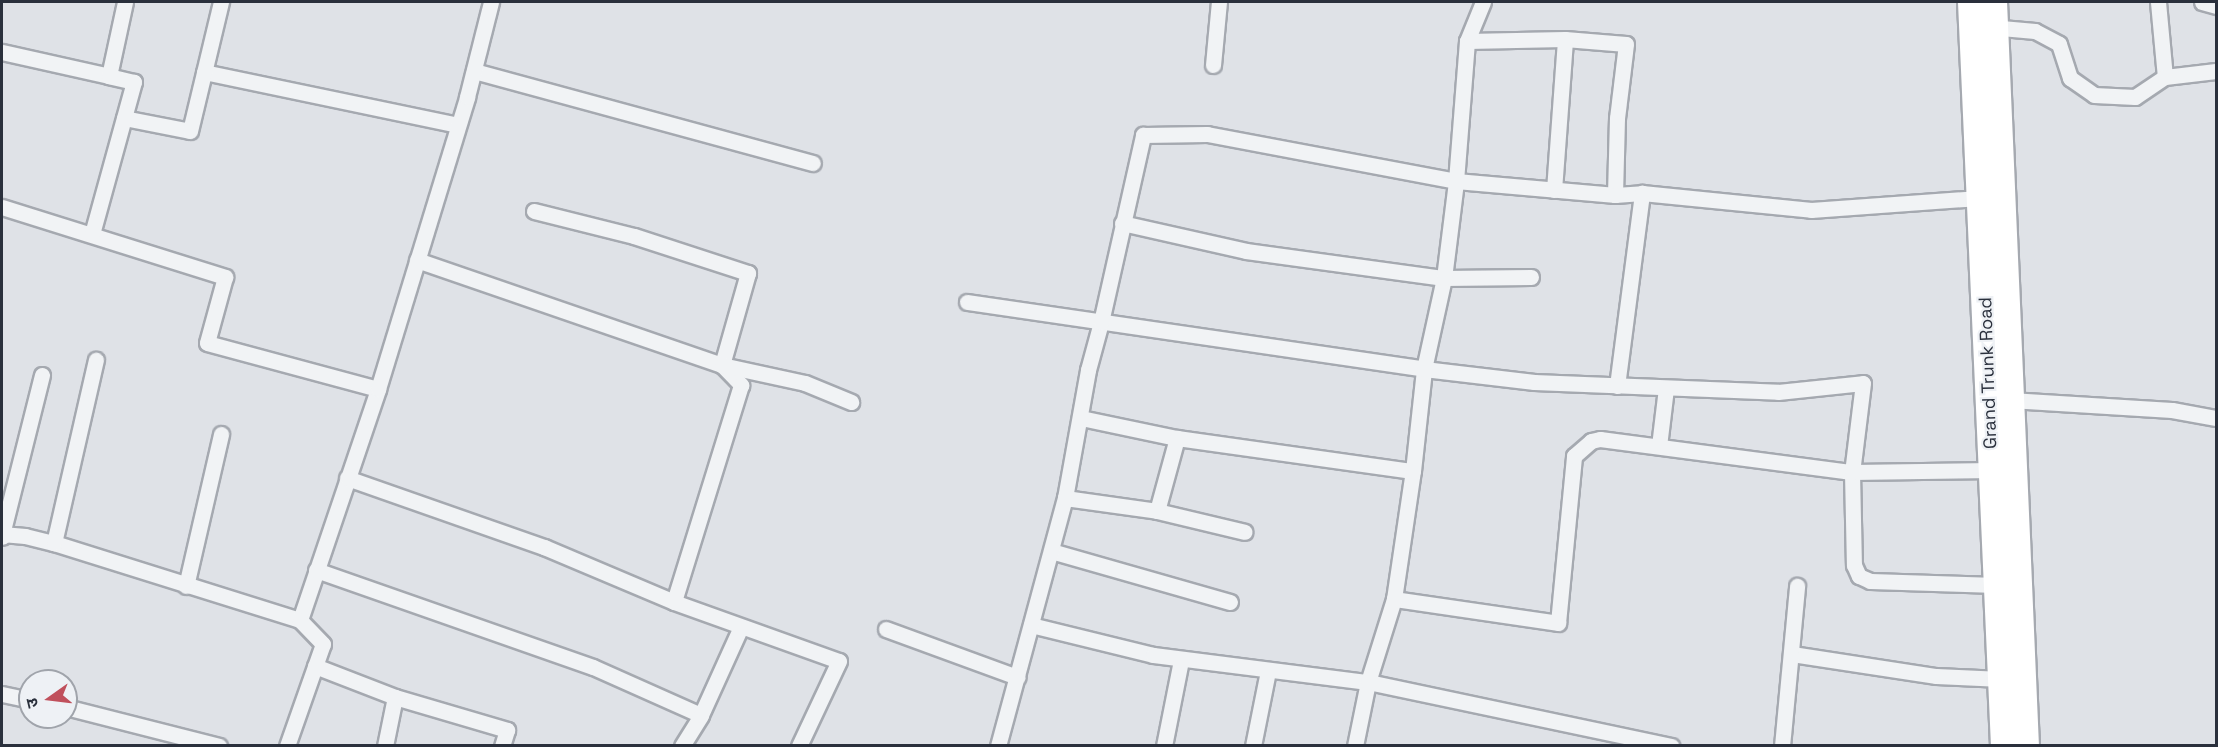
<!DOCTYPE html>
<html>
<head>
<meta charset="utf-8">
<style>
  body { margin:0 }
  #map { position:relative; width:2218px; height:747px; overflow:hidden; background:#dfe2e7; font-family:"Space Grotesk","Noto Sans Devanagari",sans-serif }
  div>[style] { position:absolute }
  .roads { filter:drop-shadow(2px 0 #a5a9b0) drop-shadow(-2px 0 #a5a9b0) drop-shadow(0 2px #a5a9b0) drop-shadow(0 -2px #a5a9b0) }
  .minor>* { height:15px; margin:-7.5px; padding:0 7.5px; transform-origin:7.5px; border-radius:7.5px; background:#f1f3f5 }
  .tertiary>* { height:20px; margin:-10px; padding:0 10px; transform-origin:10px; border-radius:10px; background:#f1f3f5 }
  .trunk>* { height:26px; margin:-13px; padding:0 13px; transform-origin:13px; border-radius:13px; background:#fff }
  span { translate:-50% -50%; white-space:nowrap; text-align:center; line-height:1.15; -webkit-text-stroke:4.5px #eef1f5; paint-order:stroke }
  .street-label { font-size:18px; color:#2a303c }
  .frame { position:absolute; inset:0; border:3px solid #2a303c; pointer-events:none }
  .north { position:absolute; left:18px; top:669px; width:60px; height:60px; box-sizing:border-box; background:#eef1f5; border:2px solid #a0a4ab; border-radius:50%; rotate:256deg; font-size:16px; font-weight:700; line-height:24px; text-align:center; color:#2a303c }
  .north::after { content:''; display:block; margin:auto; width:21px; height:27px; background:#c0505c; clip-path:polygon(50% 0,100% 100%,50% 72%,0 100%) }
</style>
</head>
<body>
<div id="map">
  <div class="roads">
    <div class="minor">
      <div style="left:2158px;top:2px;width:75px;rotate:84.7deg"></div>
      <div style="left:2202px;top:2px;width:15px;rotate:16deg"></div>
      <div style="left:1990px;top:27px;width:45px;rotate:5.1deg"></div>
      <div style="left:2035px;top:31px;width:27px;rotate:28deg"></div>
      <div style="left:2059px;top:44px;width:36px;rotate:72deg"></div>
      <div style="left:2070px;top:78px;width:29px;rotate:35deg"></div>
      <div style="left:2094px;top:95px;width:41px;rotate:2.8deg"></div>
      <div style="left:2135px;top:97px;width:36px;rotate:-34deg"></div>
      <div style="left:2165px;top:77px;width:51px;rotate:-6.7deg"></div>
      <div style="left:1467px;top:41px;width:98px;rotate:-1.2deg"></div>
      <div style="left:1565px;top:39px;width:61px;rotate:4.7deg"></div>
      <div style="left:1626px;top:44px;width:75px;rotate:96.9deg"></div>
      <div style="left:1617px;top:118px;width:77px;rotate:91.5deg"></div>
      <div style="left:2px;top:52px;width:110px;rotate:12.6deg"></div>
      <div style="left:1213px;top:65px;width:63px;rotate:-84.6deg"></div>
      <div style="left:474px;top:71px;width:351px;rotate:15.2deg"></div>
      <div style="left:204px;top:72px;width:259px;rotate:11.8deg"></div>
      <div style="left:124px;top:118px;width:67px;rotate:11.1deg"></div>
      <div style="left:190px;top:131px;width:133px;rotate:-76.5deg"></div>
      <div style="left:1554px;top:190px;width:151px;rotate:-85.8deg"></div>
      <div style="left:2px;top:207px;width:234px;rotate:17.4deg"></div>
      <div style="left:225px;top:277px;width:68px;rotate:105.3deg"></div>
      <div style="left:207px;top:343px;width:177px;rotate:15.1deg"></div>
      <div style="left:534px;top:211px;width:103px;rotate:14deg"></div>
      <div style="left:634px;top:236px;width:120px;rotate:18deg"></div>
      <div style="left:748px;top:273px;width:96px;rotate:105.8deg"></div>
      <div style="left:722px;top:365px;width:28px;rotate:46deg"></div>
      <div style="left:741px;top:385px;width:227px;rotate:107.2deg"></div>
      <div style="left:1122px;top:223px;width:127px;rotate:12.7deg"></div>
      <div style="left:1246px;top:251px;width:200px;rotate:7.8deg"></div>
      <div style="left:1444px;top:278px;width:87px;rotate:-0.7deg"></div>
      <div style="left:92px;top:234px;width:158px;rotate:-74.6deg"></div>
      <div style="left:134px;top:82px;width:26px;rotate:-167deg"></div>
      <div style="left:109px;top:76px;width:76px;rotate:-77.8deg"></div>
      <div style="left:417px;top:260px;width:323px;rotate:19deg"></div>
      <div style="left:722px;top:365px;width:85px;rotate:12.2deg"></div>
      <div style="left:805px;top:383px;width:50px;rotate:22.4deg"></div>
      <div style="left:967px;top:302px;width:462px;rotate:8.3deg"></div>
      <div style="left:1424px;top:369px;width:111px;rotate:6.7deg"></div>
      <div style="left:1534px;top:382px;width:244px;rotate:2.3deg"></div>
      <div style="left:1778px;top:392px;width:85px;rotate:-6deg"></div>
      <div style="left:1863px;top:383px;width:90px;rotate:97deg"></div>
      <div style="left:1852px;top:472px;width:93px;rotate:88.8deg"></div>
      <div style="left:1854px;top:565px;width:12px;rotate:66deg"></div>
      <div style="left:1859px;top:576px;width:12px;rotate:24deg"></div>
      <div style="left:1870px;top:581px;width:127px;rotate:1.8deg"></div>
      <div style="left:42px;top:375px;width:164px;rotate:104.1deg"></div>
      <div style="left:2px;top:534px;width:23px;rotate:5deg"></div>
      <div style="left:25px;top:536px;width:30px;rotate:14deg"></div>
      <div style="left:54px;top:543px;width:258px;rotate:17.4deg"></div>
      <div style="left:300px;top:620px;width:244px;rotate:-71.3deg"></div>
      <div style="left:378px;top:389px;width:305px;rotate:-73deg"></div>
      <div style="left:467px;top:97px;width:98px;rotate:-75.8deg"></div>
      <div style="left:1617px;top:386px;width:195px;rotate:-82.6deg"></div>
      <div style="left:2010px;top:400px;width:162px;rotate:3.5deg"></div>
      <div style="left:2172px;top:410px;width:45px;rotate:10.3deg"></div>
      <div style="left:1081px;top:418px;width:98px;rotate:11.8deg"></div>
      <div style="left:1177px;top:438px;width:238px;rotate:8deg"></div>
      <div style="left:1659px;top:446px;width:58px;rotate:-83.1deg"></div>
      <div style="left:347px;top:478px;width:209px;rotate:19.3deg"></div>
      <div style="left:544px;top:547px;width:141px;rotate:22.9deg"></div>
      <div style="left:674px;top:602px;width:175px;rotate:19.7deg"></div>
      <div style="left:839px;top:661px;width:94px;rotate:115.2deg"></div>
      <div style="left:1065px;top:498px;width:93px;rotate:8deg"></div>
      <div style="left:1157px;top:511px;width:90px;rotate:13.4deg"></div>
      <div style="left:1157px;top:511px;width:76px;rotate:-74.7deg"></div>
      <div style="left:54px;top:543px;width:188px;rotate:-77.1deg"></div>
      <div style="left:1051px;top:551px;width:186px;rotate:15.9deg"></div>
      <div style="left:316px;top:570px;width:293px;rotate:19.3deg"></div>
      <div style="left:593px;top:667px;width:118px;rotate:24deg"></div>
      <div style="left:186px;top:586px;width:156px;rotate:-77deg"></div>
      <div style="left:1394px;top:599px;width:166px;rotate:8.3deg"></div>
      <div style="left:1558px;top:623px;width:168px;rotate:-84.5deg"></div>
      <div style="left:1574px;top:456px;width:23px;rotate:-41deg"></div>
      <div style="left:1591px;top:441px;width:9px;rotate:-13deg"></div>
      <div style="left:1600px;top:439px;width:254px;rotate:7.5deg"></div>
      <div style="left:1852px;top:472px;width:140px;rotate:-0.8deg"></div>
      <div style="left:1031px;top:625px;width:126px;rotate:13.8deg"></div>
      <div style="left:1153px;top:655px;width:217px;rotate:7.2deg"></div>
      <div style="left:1368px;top:682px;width:310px;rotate:11.9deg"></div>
      <div style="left:886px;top:629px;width:140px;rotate:20.1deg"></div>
      <div style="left:1792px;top:654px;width:146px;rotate:8.7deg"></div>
      <div style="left:1936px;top:676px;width:66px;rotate:2.6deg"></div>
      <div style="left:315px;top:666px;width:86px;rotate:21.2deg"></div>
      <div style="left:2px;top:694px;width:29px;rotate:12deg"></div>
      <div style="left:66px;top:707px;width:158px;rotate:14.3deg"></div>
      <div style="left:287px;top:746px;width:108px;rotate:-70.6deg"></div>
      <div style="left:323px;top:644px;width:33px;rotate:-134deg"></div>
      <div style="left:385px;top:746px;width:50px;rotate:-78.5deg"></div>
      <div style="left:395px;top:697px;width:117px;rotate:16.4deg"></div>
      <div style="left:507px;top:730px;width:17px;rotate:107deg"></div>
      <div style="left:682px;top:746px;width:36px;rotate:-58deg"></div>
      <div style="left:701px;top:715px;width:97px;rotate:-65.6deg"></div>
      <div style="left:998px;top:746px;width:257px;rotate:-74.9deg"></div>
      <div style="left:1065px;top:498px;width:130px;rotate:-79.8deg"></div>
      <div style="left:1088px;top:370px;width:50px;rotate:-74.8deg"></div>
      <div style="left:1101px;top:322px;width:192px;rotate:-77.3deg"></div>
      <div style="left:1143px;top:135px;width:64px;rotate:-0.9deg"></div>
      <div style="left:1207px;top:134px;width:253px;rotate:10.7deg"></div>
      <div style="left:1456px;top:181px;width:160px;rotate:5deg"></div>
      <div style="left:1615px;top:195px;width:27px;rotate:-4deg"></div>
      <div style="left:1642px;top:193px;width:170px;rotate:5.7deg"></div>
      <div style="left:1811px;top:210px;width:169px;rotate:-4.1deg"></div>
      <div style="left:1164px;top:746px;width:88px;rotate:-78.8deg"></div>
      <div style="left:1253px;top:746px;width:76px;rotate:-78.7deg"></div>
      <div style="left:1355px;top:746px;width:65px;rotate:-78.5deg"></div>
      <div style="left:1368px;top:682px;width:87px;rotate:-72.6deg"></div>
      <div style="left:1394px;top:599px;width:129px;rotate:-81.6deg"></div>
      <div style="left:1413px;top:471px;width:103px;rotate:-83.8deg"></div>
      <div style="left:1424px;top:369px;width:93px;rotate:-77.6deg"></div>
      <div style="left:1444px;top:278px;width:98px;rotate:-82.9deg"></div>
      <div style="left:1456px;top:181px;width:140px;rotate:-85.5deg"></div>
      <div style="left:1467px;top:41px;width:42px;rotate:-67.7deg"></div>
      <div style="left:1782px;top:746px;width:161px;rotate:-84.6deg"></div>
    </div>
    <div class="tertiary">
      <div style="left:2px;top:534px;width:1px;rotate:90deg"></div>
    </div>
    <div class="trunk">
      <div style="left:1971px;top:2px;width:745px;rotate:87.46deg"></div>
      <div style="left:1994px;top:2px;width:745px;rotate:87.54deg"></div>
    </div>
  </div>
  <div class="street-label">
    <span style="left:1988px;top:373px;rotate:-92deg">Grand Trunk Road</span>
  </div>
  <div class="frame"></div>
  <div class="north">उ</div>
</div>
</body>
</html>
